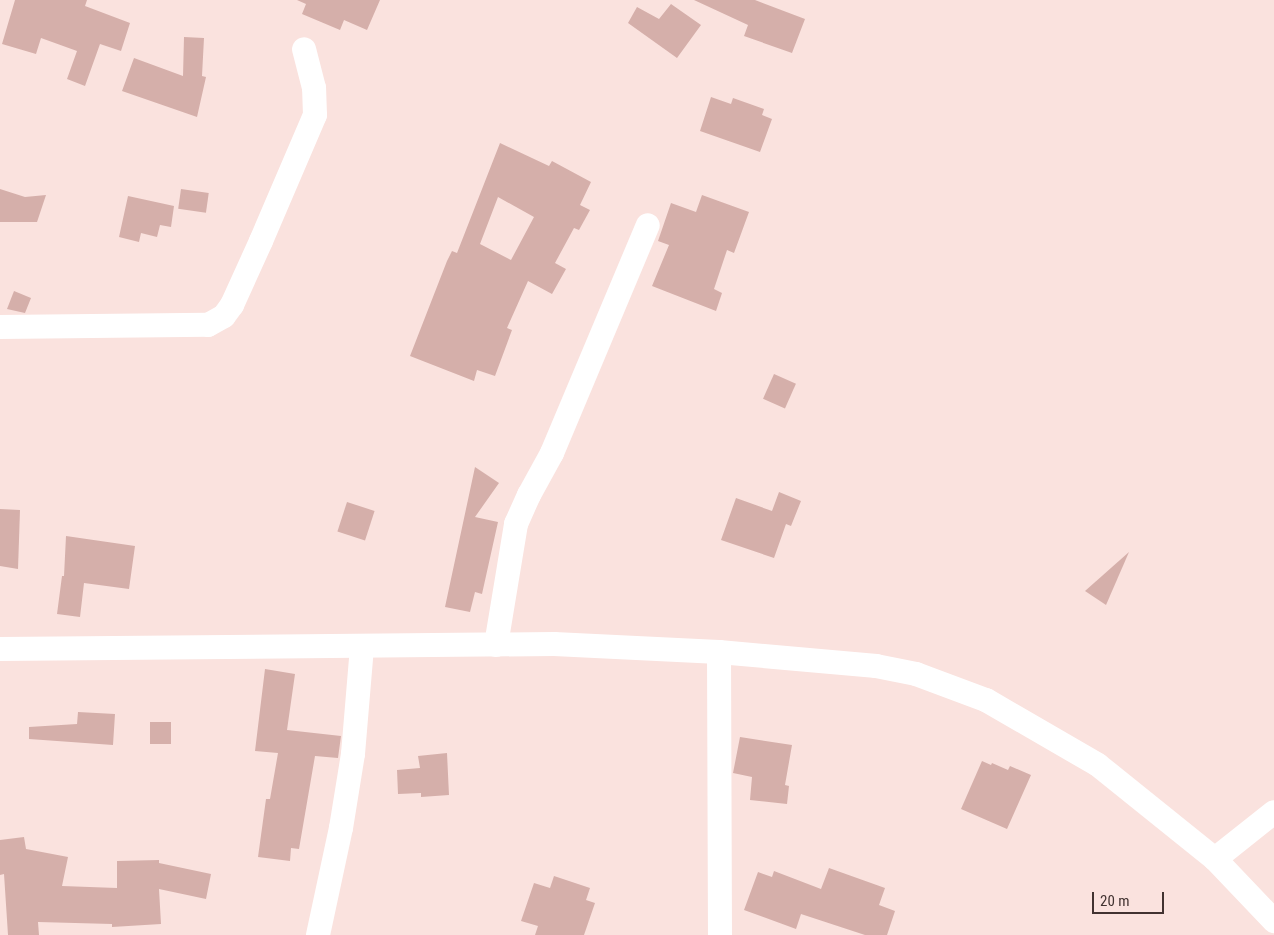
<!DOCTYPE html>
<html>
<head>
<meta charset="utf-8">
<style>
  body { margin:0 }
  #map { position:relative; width:1274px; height:935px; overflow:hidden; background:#fae2de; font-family:"Roboto Condensed",sans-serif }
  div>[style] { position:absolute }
  .building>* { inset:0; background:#d5afaa; transform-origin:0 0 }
  .minor>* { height:24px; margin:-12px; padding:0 12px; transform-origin:12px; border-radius:12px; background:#fff }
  span { translate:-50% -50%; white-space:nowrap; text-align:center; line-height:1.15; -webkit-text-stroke:5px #fae2de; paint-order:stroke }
  .scale { position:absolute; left:1092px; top:892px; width:72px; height:22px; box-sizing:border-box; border:2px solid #413230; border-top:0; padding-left:6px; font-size:15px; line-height:18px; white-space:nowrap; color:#413230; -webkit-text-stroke:4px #fae2de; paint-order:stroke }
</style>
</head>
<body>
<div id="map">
  <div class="building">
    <div style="clip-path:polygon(15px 0,87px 0,85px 6px,130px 23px,121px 51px,100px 44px,85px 86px,67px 79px,77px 51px,41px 38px,36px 54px,2px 44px)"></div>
    <div style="clip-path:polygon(297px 0,380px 0,367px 30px,344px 20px,340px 30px,302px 14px,306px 4px)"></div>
    <div style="clip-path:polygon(694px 0,755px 0,805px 19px,792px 53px,744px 36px,748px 25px)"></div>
    <div style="clip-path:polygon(671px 4px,701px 25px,677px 58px,628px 23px,637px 7px,659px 19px)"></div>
    <div style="clip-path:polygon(184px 37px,204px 38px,202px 76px,206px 77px,197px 117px,122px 91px,134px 58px,183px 76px)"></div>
    <div style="clip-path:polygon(711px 97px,731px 104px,733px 98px,764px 109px,762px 115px,772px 119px,760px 152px,700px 131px)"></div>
    <div style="clip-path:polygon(evenodd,500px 143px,549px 166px,552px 161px,591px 182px,580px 205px,590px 210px,579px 230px,574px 228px,555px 263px,566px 269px,552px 294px,528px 281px,507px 328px,512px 330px,495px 376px,477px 370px,474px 381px,410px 356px,447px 261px,452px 251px,457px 253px,500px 143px,498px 197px,534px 217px,511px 260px,480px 244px,498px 197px)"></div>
    <div style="clip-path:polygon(0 189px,25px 197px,46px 195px,37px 222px,0 222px)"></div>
    <div style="left:181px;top:189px;width:28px;height:20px;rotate:8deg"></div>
    <div style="clip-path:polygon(702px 195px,749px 212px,734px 253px,727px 250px,714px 289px,722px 293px,716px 311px,652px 286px,669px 245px,658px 241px,671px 203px,696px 212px)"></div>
    <div style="clip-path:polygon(128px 196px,174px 206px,171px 227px,160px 225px,157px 237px,141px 233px,139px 242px,119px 237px)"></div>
    <div style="clip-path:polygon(14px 291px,31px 298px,25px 313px,7px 309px)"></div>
    <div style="left:774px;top:374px;width:24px;height:27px;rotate:24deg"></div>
    <div style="clip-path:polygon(475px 467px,499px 483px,475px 517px,498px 522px,482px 594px,475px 592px,470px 612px,445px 607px)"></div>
    <div style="clip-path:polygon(779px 492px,801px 501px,791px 526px,786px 524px,774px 558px,721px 540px,736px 498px,772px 511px)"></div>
    <div style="left:347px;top:502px;width:29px;height:31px;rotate:18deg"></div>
    <div style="clip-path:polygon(0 509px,20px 510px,18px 569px,0 566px)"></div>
    <div style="clip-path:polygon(66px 536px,135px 546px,129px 589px,84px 583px,80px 617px,57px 614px,62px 576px,64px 576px)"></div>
    <div style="clip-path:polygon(1129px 552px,1106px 605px,1085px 591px)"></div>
    <div style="clip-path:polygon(265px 669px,295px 674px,287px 730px,341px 736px,338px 758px,315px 756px,299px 849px,291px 848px,290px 861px,258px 857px,266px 799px,270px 799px,278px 753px,255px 751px)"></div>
    <div style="clip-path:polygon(78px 712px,115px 714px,113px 745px,29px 739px,29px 727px,77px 724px)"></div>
    <div style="left:150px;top:722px;width:21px;height:22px"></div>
    <div style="clip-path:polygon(740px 737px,792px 745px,785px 785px,789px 786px,787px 804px,750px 800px,752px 777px,733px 773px)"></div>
    <div style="clip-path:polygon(447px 753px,449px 795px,421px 797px,421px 793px,398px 794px,397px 770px,420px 768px,418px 756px)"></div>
    <div style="clip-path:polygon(982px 761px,991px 765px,992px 763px,1008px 770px,1010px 766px,1031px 775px,1007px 829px,961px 809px)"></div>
    <div style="clip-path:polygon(24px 837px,26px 849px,68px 857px,62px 886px,117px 888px,117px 861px,159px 860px,159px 863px,211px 874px,206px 899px,159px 889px,161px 924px,112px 927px,112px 924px,38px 922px,39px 935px,8px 935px,4px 874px,0 875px,0 840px)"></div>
    <div style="clip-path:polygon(829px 868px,885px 888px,879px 905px,895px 911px,887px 935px,865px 935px,801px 914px,796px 929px,744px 910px,758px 872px,772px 877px,774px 871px,821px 889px)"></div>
    <div style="clip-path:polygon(554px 876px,590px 888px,586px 900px,595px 903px,584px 935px,535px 935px,538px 926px,521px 921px,534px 883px,550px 888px)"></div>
  </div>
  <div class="minor">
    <div style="left:0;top:327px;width:208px;rotate:-0.6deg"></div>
    <div style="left:208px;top:325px;width:18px;rotate:-29deg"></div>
    <div style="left:224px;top:316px;width:14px;rotate:-54deg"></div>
    <div style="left:232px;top:305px;width:70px;rotate:-65.6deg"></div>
    <div style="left:261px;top:241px;width:137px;rotate:-66.8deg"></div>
    <div style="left:315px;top:115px;width:27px;rotate:-92deg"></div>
    <div style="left:314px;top:88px;width:40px;rotate:-104.4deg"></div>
    <div style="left:496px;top:645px;width:123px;rotate:-80.6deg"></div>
    <div style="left:516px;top:524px;width:32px;rotate:-66deg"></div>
    <div style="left:529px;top:495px;width:48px;rotate:-61.3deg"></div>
    <div style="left:552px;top:453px;width:247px;rotate:-67.2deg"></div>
    <div style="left:0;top:649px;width:554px;rotate:-0.52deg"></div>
    <div style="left:554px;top:644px;width:165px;rotate:2.8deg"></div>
    <div style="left:719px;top:652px;width:158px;rotate:5.1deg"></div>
    <div style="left:876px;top:666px;width:41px;rotate:11.3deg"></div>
    <div style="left:916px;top:674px;width:75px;rotate:20.4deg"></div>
    <div style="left:986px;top:700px;width:129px;rotate:30.1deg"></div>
    <div style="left:1098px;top:765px;width:150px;rotate:38.8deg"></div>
    <div style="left:1215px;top:859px;width:86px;rotate:46.4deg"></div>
    <div style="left:719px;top:652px;width:283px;rotate:89.8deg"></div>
    <div style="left:1215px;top:859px;width:75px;rotate:-38.5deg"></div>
    <div style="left:318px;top:935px;width:109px;rotate:-77.9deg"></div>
    <div style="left:341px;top:828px;width:75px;rotate:-80.8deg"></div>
    <div style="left:353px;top:754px;width:108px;rotate:-85.2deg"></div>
  </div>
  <div class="scale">20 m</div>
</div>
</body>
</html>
